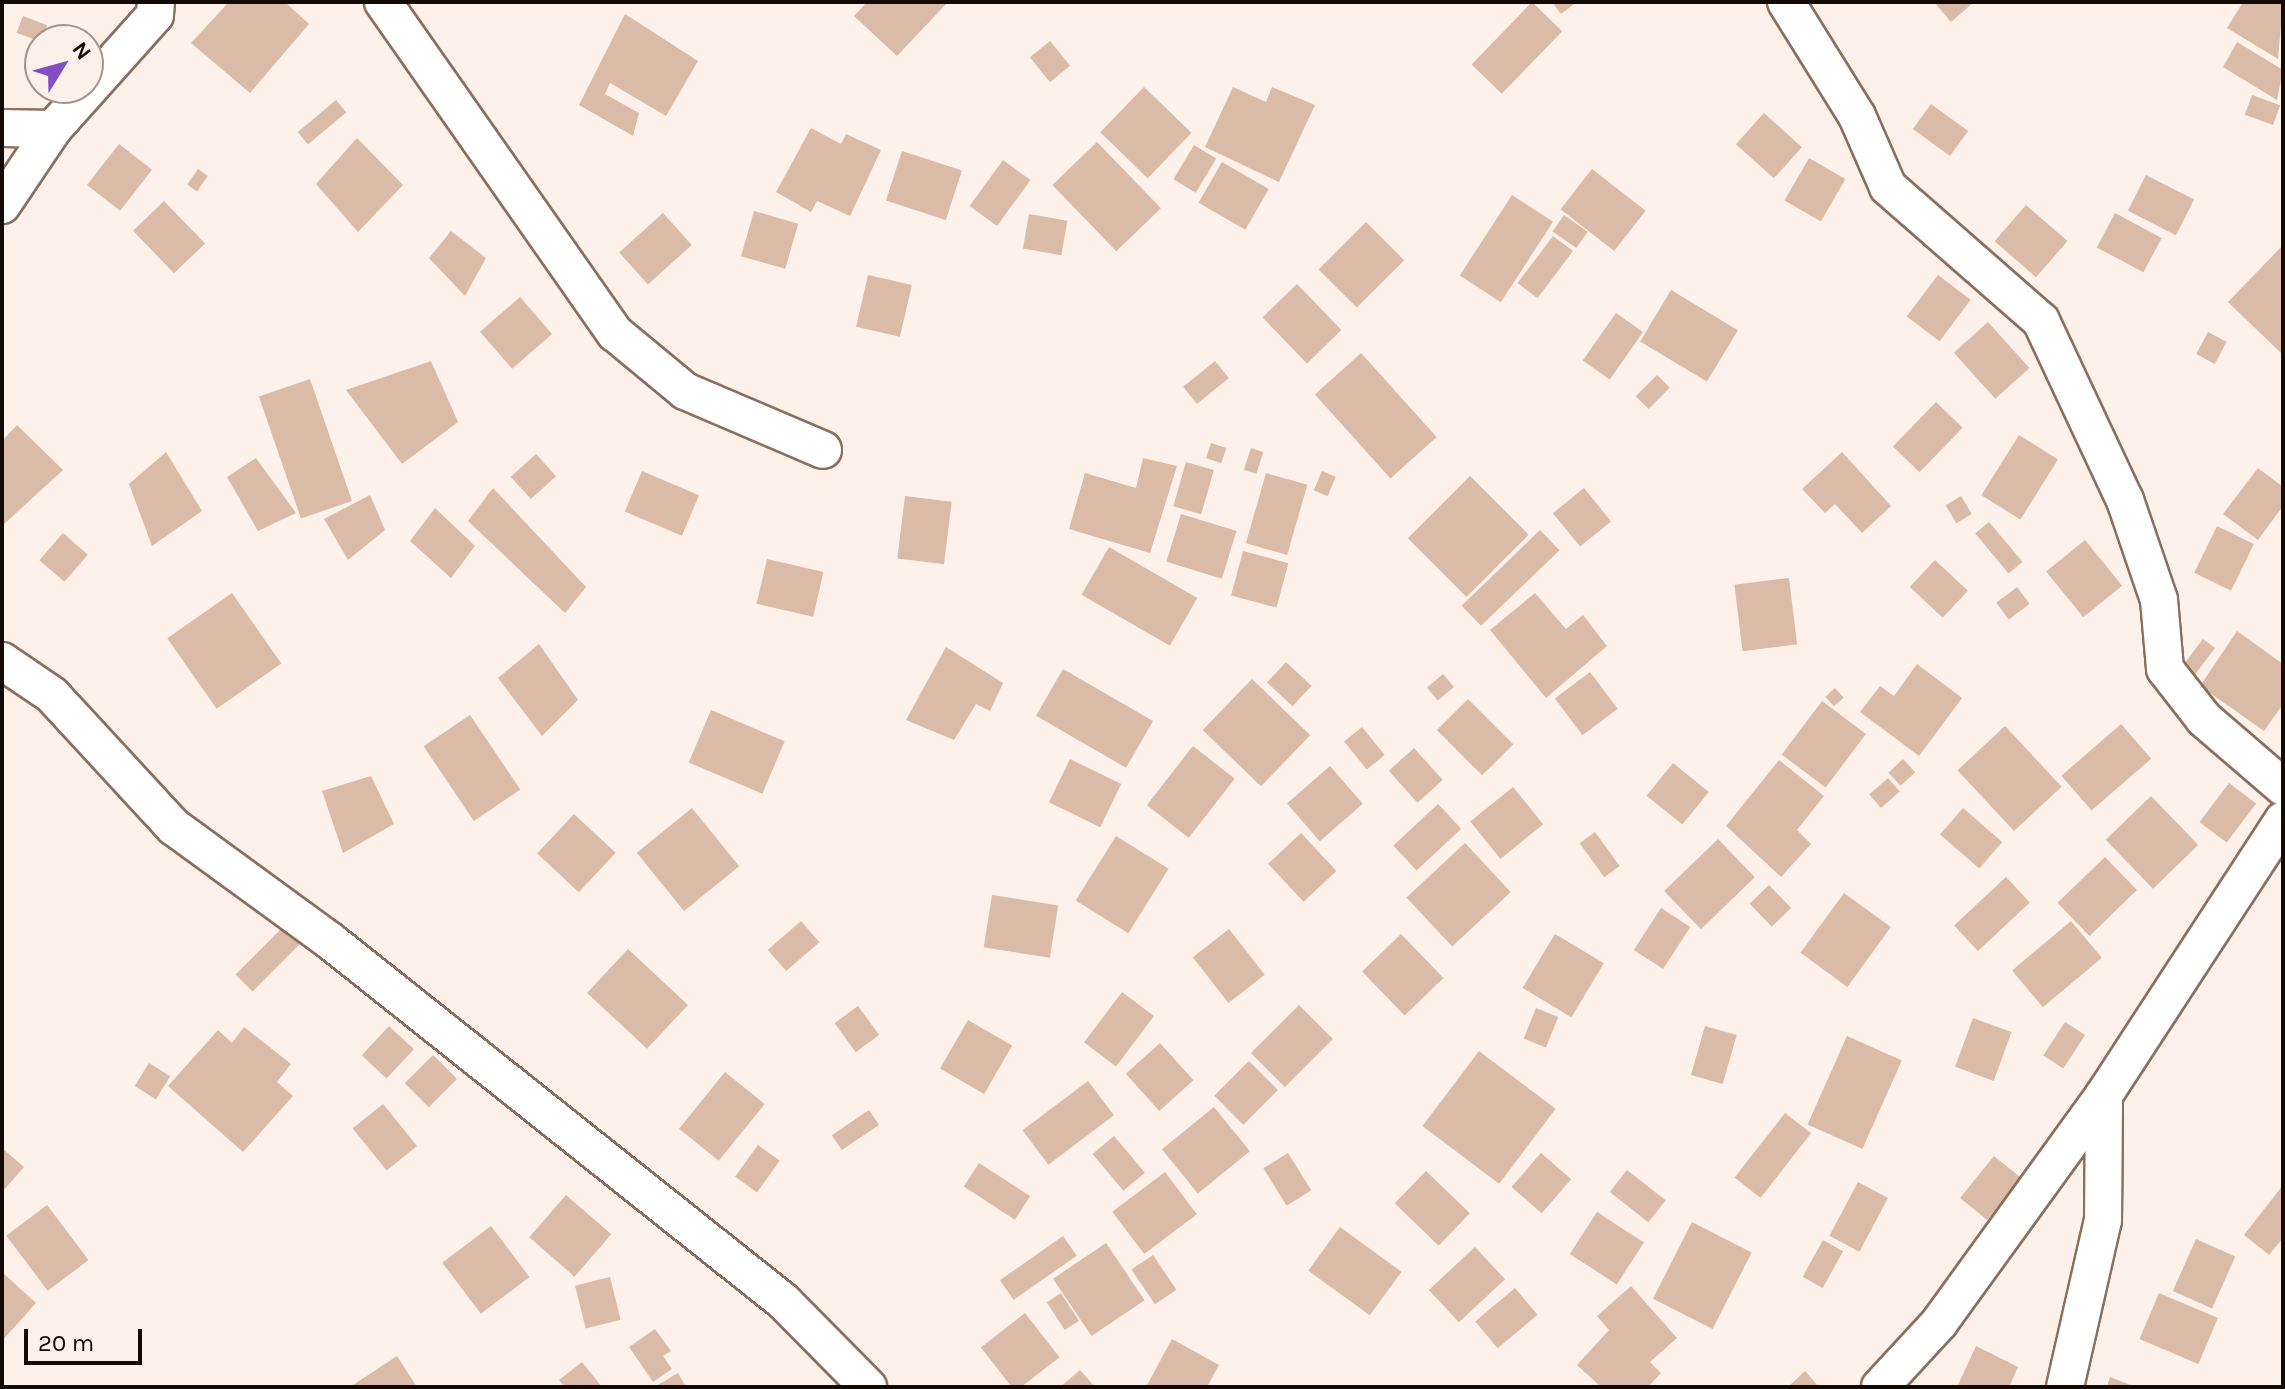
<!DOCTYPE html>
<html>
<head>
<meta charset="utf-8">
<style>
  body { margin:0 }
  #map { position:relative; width:2285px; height:1389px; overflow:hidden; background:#fef1e9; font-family:Karla,sans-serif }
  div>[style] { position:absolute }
  .building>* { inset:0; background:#dabba8; transform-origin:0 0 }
  .roads { filter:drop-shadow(2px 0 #8b6f5e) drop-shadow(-2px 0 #8b6f5e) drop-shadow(0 2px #8b6f5e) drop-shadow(0 -2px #8b6f5e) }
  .minor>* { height:36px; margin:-18px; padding:0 18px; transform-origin:18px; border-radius:18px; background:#fff }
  span { translate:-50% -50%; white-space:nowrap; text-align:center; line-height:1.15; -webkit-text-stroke:8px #fef1e9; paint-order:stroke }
  .frame { position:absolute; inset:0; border:4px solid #140a05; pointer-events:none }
  .north { position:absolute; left:24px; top:24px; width:80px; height:80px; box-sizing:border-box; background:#fef1e9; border:2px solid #a0958e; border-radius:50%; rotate:53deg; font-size:22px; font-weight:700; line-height:32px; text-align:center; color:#140a05 }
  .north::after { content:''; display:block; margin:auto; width:28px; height:36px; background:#824fc7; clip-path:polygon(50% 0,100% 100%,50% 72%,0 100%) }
  .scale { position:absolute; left:24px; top:1329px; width:118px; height:36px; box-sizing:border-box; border:4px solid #140a05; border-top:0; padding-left:10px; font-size:24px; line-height:28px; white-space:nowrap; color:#140a05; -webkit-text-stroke:6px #fef1e9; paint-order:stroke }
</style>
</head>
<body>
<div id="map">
  <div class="building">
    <div style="clip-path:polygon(229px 2px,285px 2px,309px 24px,250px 93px,191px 43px)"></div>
    <div style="clip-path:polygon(867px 2px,948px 2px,897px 56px,854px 16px)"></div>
    <div style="left:1532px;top:2px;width:42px;height:87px;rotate:44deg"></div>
    <div style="clip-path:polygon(1552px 2px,1577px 2px,1561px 14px)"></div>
    <div style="clip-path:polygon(1934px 2px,1974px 2px,1951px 22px)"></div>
    <div style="clip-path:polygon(2243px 2px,2283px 2px,2278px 59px,2227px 28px)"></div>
    <div style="clip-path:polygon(625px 14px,698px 61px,666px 116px,610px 83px,605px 94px,639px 113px,633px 136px,579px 105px)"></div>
    <div style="left:23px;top:16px;width:26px;height:18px;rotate:21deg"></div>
    <div style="left:1050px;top:41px;width:32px;height:26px;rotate:51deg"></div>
    <div style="clip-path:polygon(2237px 42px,2283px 70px,2277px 100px,2223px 67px)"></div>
    <div style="left:1144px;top:87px;width:66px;height:63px;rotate:44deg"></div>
    <div style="clip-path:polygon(1233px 87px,1266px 102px,1272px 87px,1315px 105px,1279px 182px,1205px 147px)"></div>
    <div style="left:2252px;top:95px;width:30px;height:21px;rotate:20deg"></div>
    <div style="left:336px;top:100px;width:16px;height:50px;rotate:50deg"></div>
    <div style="left:1931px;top:104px;width:46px;height:31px;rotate:36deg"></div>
    <div style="left:1764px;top:113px;width:51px;height:42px;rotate:42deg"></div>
    <div style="clip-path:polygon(811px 128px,841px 144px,846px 134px,881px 150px,850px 216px,817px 201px,811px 212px,776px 192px)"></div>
    <div style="clip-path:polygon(357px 138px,403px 185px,358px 232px,316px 184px)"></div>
    <div style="left:1097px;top:142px;width:92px;height:62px;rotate:46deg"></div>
    <div style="left:119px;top:144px;width:42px;height:52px;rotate:38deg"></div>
    <div style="left:1194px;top:145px;width:26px;height:40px;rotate:31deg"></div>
    <div style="left:902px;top:151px;width:63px;height:52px;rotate:18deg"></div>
    <div style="left:1809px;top:158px;width:42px;height:49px;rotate:30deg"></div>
    <div style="left:1003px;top:160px;width:34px;height:57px;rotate:36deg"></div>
    <div style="left:1222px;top:162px;width:54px;height:47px;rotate:30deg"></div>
    <div style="left:198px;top:169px;width:12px;height:19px;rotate:35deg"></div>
    <div style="left:1592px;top:169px;width:68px;height:51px;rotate:38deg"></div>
    <div style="left:2146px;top:175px;width:54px;height:40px;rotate:27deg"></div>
    <div style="left:1512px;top:195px;width:49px;height:96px;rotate:33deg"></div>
    <div style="left:164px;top:201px;width:59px;height:43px;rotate:46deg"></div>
    <div style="left:2026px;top:205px;width:55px;height:48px;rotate:41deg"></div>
    <div style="left:754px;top:211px;width:46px;height:47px;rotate:16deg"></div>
    <div style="left:663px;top:213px;width:43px;height:59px;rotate:48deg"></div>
    <div style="left:2115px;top:213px;width:53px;height:39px;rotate:28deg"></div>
    <div style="left:1029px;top:214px;width:39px;height:35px;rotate:10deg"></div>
    <div style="left:1564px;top:215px;width:29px;height:20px;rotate:35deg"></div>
    <div style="left:1366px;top:222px;width:54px;height:67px;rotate:45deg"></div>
    <div style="clip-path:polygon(451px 231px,486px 258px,465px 296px,429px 258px)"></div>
    <div style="left:1553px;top:236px;width:25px;height:59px;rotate:37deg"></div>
    <div style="clip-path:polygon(2283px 245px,2283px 355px,2228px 302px)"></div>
    <div style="left:868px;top:275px;width:45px;height:53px;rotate:13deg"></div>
    <div style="left:1938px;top:275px;width:41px;height:52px;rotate:37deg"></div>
    <div style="left:1297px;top:284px;width:64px;height:48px;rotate:46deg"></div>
    <div style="left:1671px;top:290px;width:78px;height:60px;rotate:31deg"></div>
    <div style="left:520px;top:297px;width:49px;height:53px;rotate:49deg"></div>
    <div style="left:1616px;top:313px;width:33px;height:58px;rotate:35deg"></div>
    <div style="left:1988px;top:322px;width:62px;height:46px;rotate:48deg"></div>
    <div style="left:2208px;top:332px;width:21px;height:25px;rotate:28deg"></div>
    <div style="left:1361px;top:353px;width:113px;height:62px;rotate:48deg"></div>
    <div style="clip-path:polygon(431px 361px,458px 422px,402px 464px,346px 390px)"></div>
    <div style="left:1215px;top:361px;width:22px;height:41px;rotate:51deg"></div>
    <div style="left:1657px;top:375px;width:18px;height:30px;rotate:45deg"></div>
    <div style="left:310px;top:379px;width:129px;height:54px;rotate:71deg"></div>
    <div style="left:1936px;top:402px;width:37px;height:62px;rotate:44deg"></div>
    <div style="clip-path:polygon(17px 425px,63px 470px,3px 525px,2px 441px)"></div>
    <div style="left:2019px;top:435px;width:46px;height:71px;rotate:32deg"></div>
    <div style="left:1211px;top:443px;width:16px;height:16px;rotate:18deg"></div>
    <div style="left:1251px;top:448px;width:13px;height:23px;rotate:18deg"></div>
    <div style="clip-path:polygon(166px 452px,202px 511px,152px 546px,129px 484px)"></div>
    <div style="clip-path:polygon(1842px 452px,1891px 506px,1862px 533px,1835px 504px,1825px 513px,1802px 489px)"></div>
    <div style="left:536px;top:454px;width:30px;height:34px;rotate:48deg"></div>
    <div style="clip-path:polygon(256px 458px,296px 513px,258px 531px,227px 477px)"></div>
    <div style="clip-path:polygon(1143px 458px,1177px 466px,1150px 553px,1069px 529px,1085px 473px,1136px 488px)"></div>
    <div style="left:1186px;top:462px;width:29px;height:46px;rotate:16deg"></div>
    <div style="clip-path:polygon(2258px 468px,2283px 487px,2283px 506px,2258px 540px,2223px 514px)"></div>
    <div style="left:642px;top:471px;width:62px;height:44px;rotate:23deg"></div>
    <div style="left:1322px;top:471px;width:15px;height:21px;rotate:23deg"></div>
    <div style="left:1266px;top:473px;width:43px;height:73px;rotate:16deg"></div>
    <div style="left:1470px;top:476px;width:83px;height:88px;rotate:45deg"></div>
    <div style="clip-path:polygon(493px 488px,586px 587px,565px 613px,468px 521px)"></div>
    <div style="left:1584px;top:488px;width:43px;height:40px;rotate:51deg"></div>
    <div style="clip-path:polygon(370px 495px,385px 530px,348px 560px,324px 519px)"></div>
    <div style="left:905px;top:496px;width:47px;height:63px;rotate:7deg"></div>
    <div style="left:1961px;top:496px;width:21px;height:18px;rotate:59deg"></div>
    <div style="clip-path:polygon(435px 508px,475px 546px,451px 578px,410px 541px)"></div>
    <div style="left:1181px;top:514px;width:58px;height:50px;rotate:17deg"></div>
    <div style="left:1989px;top:522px;width:52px;height:18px;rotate:50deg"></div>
    <div style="left:2217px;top:526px;width:41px;height:52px;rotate:26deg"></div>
    <div style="left:1540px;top:530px;width:28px;height:109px;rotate:46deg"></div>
    <div style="left:63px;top:533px;width:33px;height:36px;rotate:41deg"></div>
    <div style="left:2085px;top:540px;width:59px;height:50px;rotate:51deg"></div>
    <div style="left:1109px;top:547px;width:102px;height:55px;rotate:30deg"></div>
    <div style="left:1243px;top:551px;width:47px;height:46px;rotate:15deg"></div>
    <div style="left:767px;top:559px;width:58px;height:46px;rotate:13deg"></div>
    <div style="left:1935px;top:560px;width:45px;height:37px;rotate:43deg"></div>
    <div style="left:1789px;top:578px;width:67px;height:55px;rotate:83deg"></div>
    <div style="left:2017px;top:587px;width:21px;height:26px;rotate:53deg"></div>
    <div style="left:232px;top:593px;width:86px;height:79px;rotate:55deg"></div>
    <div style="clip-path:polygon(1535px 593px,1566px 629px,1583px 615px,1607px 646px,1546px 698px,1490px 630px)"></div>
    <div style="clip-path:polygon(2237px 631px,2283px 664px,2283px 704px,2264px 731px,2200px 686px)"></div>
    <div style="left:2203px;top:639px;width:15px;height:37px;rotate:37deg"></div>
    <div style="clip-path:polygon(539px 644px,578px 700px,542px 736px,498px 678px)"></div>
    <div style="clip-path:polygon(946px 647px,1003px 683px,990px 711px,976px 704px,954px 740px,906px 720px)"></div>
    <div style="left:1286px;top:662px;width:35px;height:28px;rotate:43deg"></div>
    <div style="clip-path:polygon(1917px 664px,1962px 698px,1919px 756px,1860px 712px,1880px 686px,1894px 696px)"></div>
    <div style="left:1063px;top:669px;width:104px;height:54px;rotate:30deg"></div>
    <div style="left:1590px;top:672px;width:46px;height:44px;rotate:53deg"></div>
    <div style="left:1443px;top:674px;width:17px;height:21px;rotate:50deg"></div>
    <div style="left:1252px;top:679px;width:81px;height:71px;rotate:44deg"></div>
    <div style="left:1835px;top:688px;width:13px;height:13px;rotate:48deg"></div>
    <div style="left:1468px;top:699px;width:64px;height:44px;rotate:45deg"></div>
    <div style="left:1822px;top:701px;width:55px;height:67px;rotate:37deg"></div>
    <div style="left:711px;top:710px;width:80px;height:57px;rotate:23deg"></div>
    <div style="left:470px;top:715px;width:90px;height:56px;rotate:56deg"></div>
    <div style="left:2121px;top:724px;width:46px;height:79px;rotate:49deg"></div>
    <div style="left:2005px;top:726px;width:83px;height:65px;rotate:47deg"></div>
    <div style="left:1362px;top:727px;width:36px;height:23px;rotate:51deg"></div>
    <div style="left:1193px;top:746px;width:53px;height:75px;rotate:38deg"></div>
    <div style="left:1414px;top:748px;width:43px;height:34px;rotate:48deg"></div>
    <div style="left:1070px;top:759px;width:57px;height:48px;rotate:26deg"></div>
    <div style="left:1903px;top:759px;width:18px;height:20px;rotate:47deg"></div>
    <div style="clip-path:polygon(1779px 760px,1824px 796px,1797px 830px,1811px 844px,1781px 877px,1726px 826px)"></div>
    <div style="left:1673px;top:763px;width:46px;height:42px;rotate:39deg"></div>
    <div style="left:1330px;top:766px;width:50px;height:57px;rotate:49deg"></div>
    <div style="clip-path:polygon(371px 776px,394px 824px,343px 853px,322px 791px)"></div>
    <div style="left:1888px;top:778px;width:18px;height:25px;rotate:49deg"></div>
    <div style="left:2229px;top:783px;width:34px;height:49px;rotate:37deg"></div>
    <div style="left:1513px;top:787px;width:48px;height:55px;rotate:51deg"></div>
    <div style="left:2151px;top:796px;width:68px;height:63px;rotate:46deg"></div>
    <div style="left:1438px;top:804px;width:34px;height:61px;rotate:47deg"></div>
    <div style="left:692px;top:808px;width:75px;height:71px;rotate:51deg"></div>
    <div style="left:1963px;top:808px;width:52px;height:35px;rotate:41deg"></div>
    <div style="left:574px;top:814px;width:57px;height:54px;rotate:43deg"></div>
    <div style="left:1595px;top:832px;width:42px;height:19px;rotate:54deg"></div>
    <div style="left:1301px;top:833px;width:52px;height:45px;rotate:47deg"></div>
    <div style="left:1116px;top:836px;width:62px;height:76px;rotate:32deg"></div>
    <div style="left:1718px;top:839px;width:53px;height:75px;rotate:46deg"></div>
    <div style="left:1465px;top:843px;width:67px;height:80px;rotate:47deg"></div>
    <div style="left:2105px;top:857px;width:46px;height:66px;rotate:46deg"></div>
    <div style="left:2006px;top:877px;width:35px;height:71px;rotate:47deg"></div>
    <div style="left:1769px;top:885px;width:32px;height:27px;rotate:46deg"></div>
    <div style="left:1844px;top:893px;width:58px;height:74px;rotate:36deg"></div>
    <div style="left:992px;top:895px;width:67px;height:53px;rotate:9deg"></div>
    <div style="left:1661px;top:908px;width:35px;height:50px;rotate:33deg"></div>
    <div style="left:801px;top:921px;width:28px;height:44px;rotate:49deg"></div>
    <div style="left:2071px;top:921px;width:48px;height:77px;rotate:50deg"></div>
    <div style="left:285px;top:925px;width:24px;height:70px;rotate:45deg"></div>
    <div style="left:1229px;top:929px;width:58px;height:46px;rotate:52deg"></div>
    <div style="left:1401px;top:934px;width:61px;height:54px;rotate:46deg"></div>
    <div style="left:1555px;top:934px;width:57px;height:63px;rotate:31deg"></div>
    <div style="left:628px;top:949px;width:82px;height:60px;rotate:43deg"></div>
    <div style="left:1122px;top:992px;width:40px;height:63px;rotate:37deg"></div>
    <div style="left:1299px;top:1005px;width:48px;height:68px;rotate:45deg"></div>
    <div style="left:858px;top:1006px;width:36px;height:29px;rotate:54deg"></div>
    <div style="left:1536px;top:1008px;width:24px;height:33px;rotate:22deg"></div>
    <div style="left:1973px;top:1018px;width:41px;height:52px;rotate:20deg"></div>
    <div style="left:968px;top:1020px;width:51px;height:56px;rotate:30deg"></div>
    <div style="left:2065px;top:1022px;width:24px;height:40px;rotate:33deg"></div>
    <div style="left:389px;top:1026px;width:34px;height:40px;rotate:43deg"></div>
    <div style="left:1705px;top:1026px;width:33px;height:51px;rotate:16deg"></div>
    <div style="clip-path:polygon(244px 1027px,291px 1064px,277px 1082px,293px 1096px,243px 1152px,168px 1086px,218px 1030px,232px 1043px)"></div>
    <div style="left:1847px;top:1036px;width:60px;height:97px;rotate:24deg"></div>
    <div style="left:1160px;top:1043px;width:50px;height:46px;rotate:48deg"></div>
    <div style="left:1479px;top:1051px;width:96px;height:94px;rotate:37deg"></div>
    <div style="left:433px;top:1055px;width:34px;height:40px;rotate:45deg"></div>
    <div style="left:1249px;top:1061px;width:41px;height:49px;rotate:45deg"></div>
    <div style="left:149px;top:1063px;width:25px;height:27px;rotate:32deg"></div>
    <div style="left:725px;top:1072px;width:51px;height:73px;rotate:39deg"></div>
    <div style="left:1088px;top:1081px;width:43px;height:82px;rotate:53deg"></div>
    <div style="left:383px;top:1104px;width:54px;height:39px;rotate:51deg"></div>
    <div style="left:1214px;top:1107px;width:57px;height:67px;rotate:51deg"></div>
    <div style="left:869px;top:1110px;width:18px;height:45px;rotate:56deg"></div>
    <div style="left:1785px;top:1113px;width:33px;height:82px;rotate:38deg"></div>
    <div style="left:1114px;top:1136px;width:48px;height:28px;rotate:50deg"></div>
    <div style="left:758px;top:1145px;width:27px;height:39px;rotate:36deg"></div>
    <div style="clip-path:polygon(2px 1148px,24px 1167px,2px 1192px)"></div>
    <div style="left:1288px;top:1153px;width:44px;height:29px;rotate:58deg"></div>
    <div style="left:1541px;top:1153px;width:40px;height:45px;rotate:41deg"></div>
    <div style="left:1994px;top:1156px;width:35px;height:54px;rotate:39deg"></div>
    <div style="left:979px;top:1163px;width:61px;height:28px;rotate:33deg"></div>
    <div style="left:1627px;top:1170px;width:49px;height:28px;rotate:38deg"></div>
    <div style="left:1426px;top:1171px;width:61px;height:45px;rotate:44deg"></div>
    <div style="left:1165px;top:1172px;width:53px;height:66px;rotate:53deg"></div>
    <div style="left:1858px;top:1182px;width:34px;height:61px;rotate:28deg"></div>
    <div style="clip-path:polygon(2283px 1185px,2283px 1238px,2269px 1255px,2244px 1235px)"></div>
    <div style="left:566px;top:1195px;width:60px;height:56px;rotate:41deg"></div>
    <div style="left:47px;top:1205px;width:69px;height:51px;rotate:53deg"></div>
    <div style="left:1597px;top:1212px;width:56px;height:50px;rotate:33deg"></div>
    <div style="left:1692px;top:1222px;width:67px;height:86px;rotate:27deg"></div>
    <div style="left:491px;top:1226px;width:64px;height:61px;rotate:53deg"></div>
    <div style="left:1340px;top:1227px;width:76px;height:54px;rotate:36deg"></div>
    <div style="left:1063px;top:1236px;width:24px;height:77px;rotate:55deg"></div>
    <div style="left:2196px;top:1239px;width:43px;height:57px;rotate:24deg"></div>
    <div style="left:1823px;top:1240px;width:23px;height:42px;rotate:29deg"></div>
    <div style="left:1106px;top:1243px;width:69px;height:64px;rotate:56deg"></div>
    <div style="left:1475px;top:1247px;width:44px;height:63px;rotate:47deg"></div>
    <div style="left:1153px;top:1255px;width:42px;height:26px;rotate:56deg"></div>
    <div style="clip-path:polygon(2px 1272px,36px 1303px,2px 1341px)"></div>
    <div style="left:610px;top:1277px;width:44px;height:36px;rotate:76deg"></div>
    <div style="clip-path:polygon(1631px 1286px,1677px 1338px,1650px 1362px,1661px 1373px,1648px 1387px,1601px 1387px,1577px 1365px,1609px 1330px,1597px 1316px)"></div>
    <div style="left:1515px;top:1288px;width:35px;height:52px;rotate:50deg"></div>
    <div style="left:1061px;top:1293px;width:33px;height:17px;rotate:57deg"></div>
    <div style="left:2159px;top:1293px;width:64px;height:50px;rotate:23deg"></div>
    <div style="left:1025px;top:1313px;width:56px;height:56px;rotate:52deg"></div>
    <div style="clip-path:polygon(655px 1329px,671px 1351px,663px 1356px,672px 1369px,653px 1382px,629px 1347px)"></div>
    <div style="clip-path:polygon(1172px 1339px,1219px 1365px,1207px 1387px,1146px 1387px)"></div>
    <div style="clip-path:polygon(1976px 1346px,2018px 1367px,2009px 1387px,1957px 1387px)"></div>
    <div style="clip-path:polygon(397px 1356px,417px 1387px,350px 1387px)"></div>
    <div style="clip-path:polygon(582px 1362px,602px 1387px,565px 1387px,559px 1380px)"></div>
    <div style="clip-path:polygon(1080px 1370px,1095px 1387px,1060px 1387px)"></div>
    <div style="clip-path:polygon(1805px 1371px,1819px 1387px,1788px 1387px)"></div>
    <div style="clip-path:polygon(678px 1373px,686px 1387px,654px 1387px)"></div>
    <div style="clip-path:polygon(2110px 1377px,2136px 1387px,2107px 1387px)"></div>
  </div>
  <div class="roads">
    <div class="minor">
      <div style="left:383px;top:2px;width:404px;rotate:55deg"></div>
      <div style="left:615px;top:333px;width:91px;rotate:39.6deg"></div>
      <div style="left:685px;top:391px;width:150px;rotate:23.1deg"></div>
      <div style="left:1786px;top:2px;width:134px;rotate:58.1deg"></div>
      <div style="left:1857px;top:116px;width:77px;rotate:66.4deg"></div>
      <div style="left:1888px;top:187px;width:203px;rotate:41.2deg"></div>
      <div style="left:2041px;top:321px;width:198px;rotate:64.9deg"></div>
      <div style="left:2125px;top:500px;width:106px;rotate:71.2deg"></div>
      <div style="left:2159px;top:600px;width:69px;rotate:85deg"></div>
      <div style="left:2165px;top:669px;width:63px;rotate:52deg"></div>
      <div style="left:2204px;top:719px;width:104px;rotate:40.7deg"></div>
      <div style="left:2px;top:128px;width:51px;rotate:1.1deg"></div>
      <div style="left:2px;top:205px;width:92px;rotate:-56.1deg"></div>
      <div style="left:53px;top:129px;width:153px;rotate:-48.2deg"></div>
      <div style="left:155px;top:15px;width:13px;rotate:-86deg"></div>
      <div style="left:2px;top:661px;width:60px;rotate:34.2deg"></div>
      <div style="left:52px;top:695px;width:180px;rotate:47.3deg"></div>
      <div style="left:174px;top:827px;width:192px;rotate:36.1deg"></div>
      <div style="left:329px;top:940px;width:580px;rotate:38.49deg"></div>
      <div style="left:783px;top:1301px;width:121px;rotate:45.3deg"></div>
      <div style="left:1880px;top:1387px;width:87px;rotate:-47.3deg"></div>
      <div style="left:1939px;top:1323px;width:281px;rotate:-54.1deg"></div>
      <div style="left:2104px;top:1095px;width:328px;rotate:-56.9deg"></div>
      <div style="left:2065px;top:1387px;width:171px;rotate:-77.2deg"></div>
      <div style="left:2103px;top:1220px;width:125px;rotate:-89.5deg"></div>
    </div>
  </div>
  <div class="frame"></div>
  <div class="north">N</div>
  <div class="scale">20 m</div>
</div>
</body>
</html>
